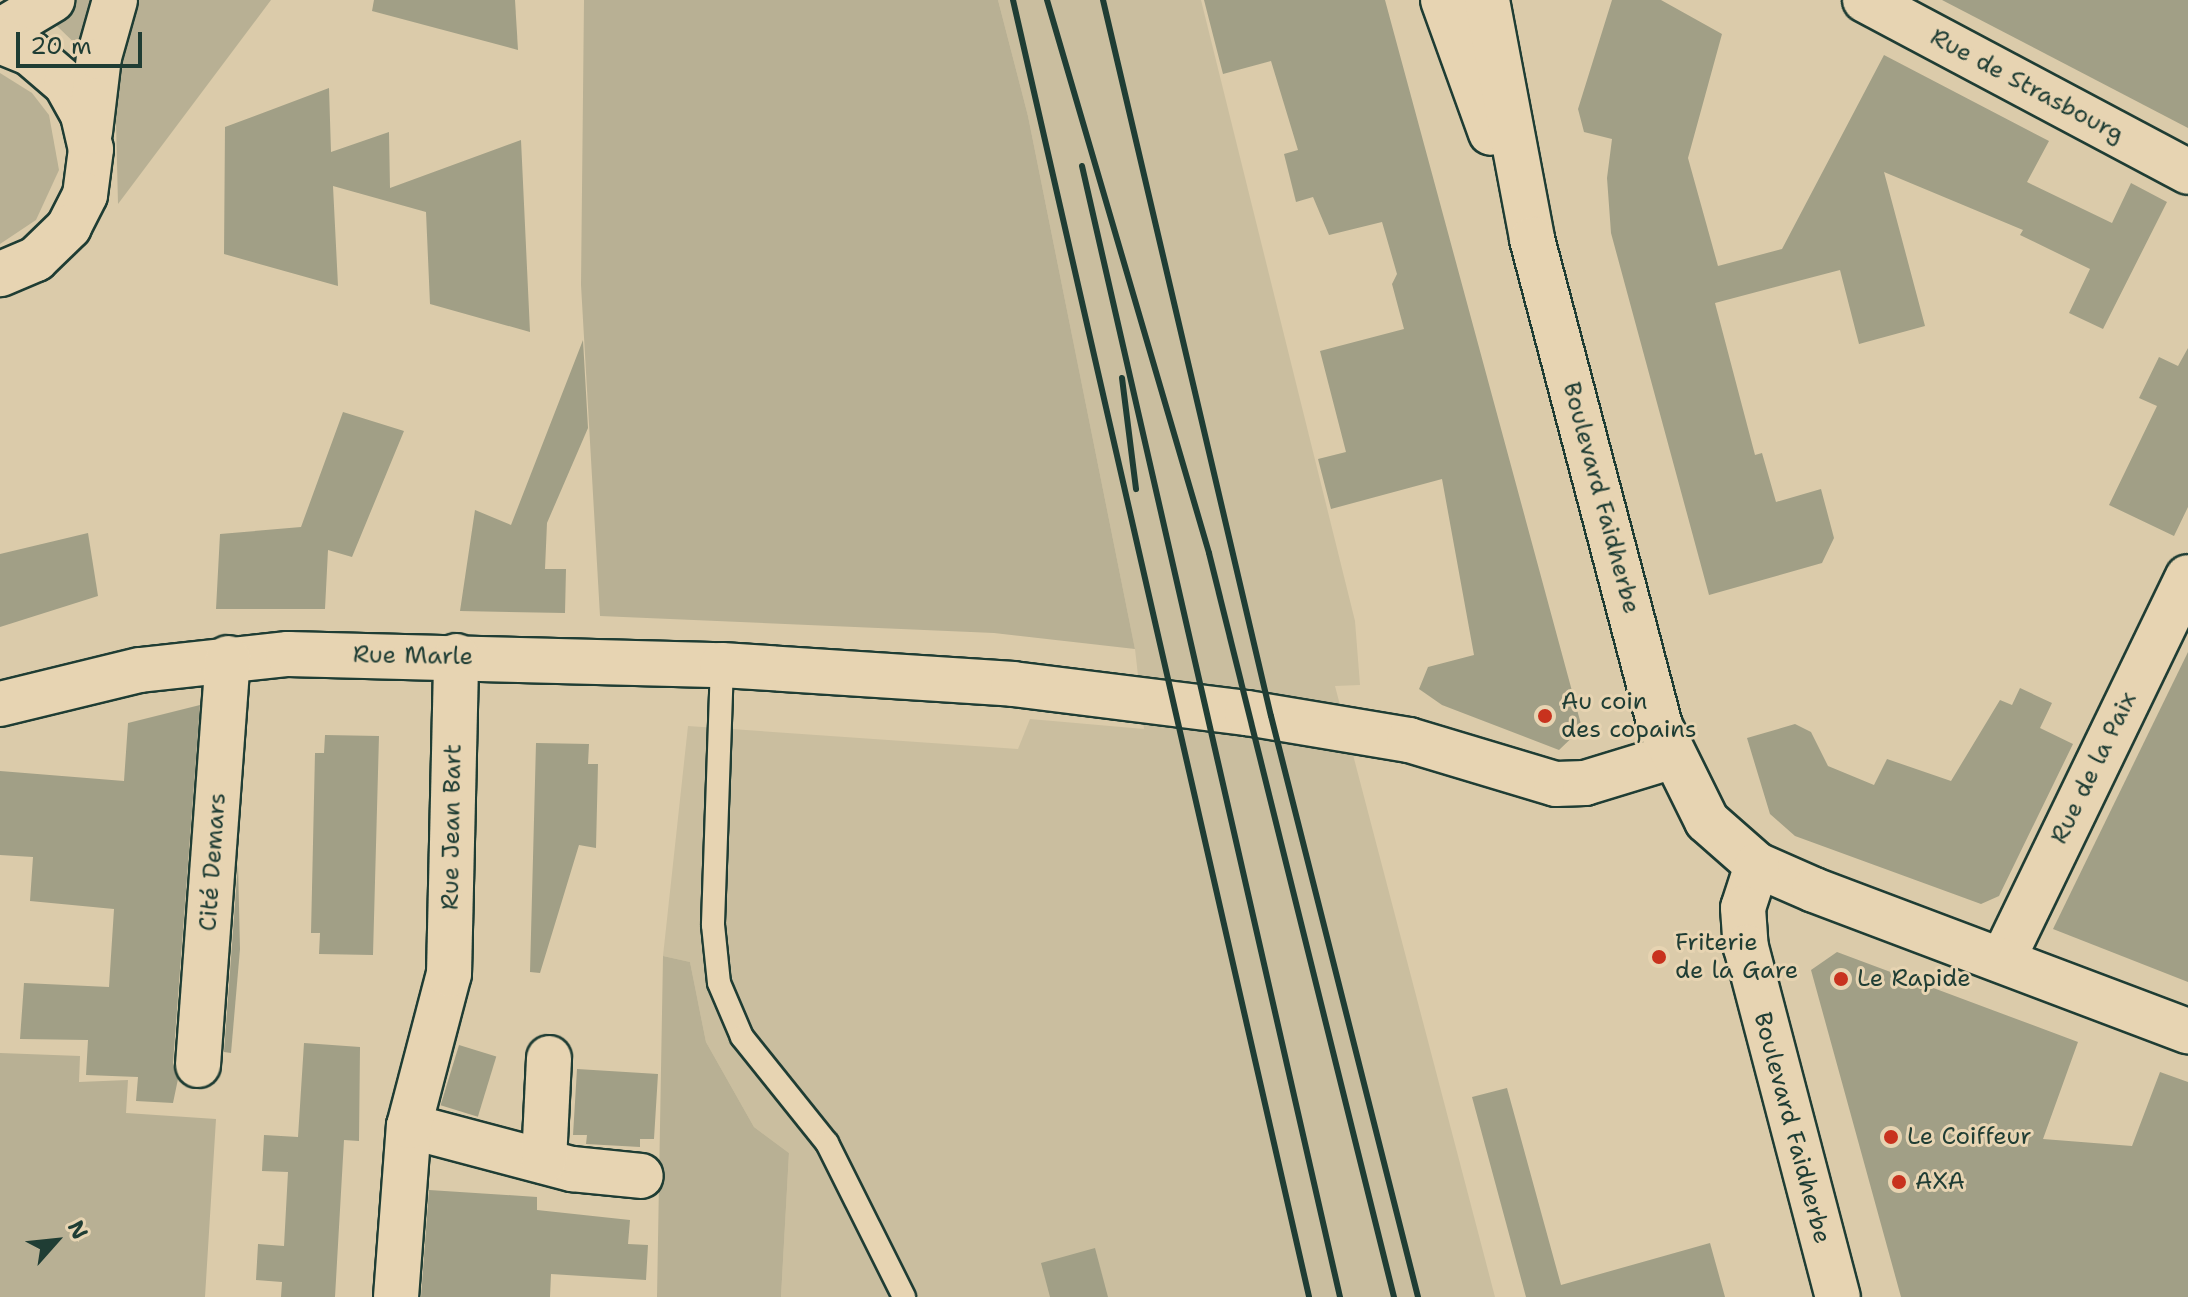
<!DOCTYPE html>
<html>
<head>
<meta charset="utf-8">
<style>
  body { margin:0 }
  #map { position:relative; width:2188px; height:1297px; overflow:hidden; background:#dbcbaa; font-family:"Shantell Sans",sans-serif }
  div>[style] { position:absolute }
  .built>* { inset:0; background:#cabe9f }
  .green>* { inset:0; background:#b8b094 }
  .building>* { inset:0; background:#a19f86; transform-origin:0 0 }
  .roads { filter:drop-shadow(2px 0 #1f3d34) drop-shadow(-2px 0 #1f3d34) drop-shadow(0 2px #1f3d34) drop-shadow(0 -2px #1f3d34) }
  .lane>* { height:22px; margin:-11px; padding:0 11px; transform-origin:11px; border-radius:11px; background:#e7d4b2 }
  .street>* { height:44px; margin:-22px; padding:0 22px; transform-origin:22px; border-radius:22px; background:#e7d4b2 }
  .secondary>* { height:44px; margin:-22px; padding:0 22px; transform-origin:22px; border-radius:22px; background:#e7d4b2 }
  .rail>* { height:6px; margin:-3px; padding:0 3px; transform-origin:3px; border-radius:3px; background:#1f3d34 }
  .dots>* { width:22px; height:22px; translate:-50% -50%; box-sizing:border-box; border:4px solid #e7d4b2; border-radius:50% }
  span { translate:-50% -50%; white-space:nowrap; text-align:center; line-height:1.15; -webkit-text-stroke:6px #e7d4b2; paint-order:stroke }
  .street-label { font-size:24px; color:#1f3d34 }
  .poi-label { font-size:24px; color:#1f3d34 }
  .left { translate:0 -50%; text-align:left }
  .north { position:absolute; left:16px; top:1201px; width:80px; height:80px; -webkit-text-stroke:6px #e7d4b2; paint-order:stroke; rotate:63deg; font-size:22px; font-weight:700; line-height:32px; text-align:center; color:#1f3d34 }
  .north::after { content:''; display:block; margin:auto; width:28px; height:36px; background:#1f3d34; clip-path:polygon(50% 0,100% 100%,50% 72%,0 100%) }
  .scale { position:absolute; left:16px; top:32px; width:126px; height:36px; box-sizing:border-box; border:4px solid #1f3d34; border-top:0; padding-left:10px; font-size:24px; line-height:28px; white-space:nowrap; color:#1f3d34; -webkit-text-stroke:6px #e7d4b2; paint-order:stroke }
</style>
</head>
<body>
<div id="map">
  <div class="built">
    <div style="clip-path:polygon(998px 0,1201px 0,1355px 621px,1360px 685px,1335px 686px,1495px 1297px,781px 1297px,789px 1153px,754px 1127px,706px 1042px,690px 962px,663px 956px,688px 726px,1018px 749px,1030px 719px,1144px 729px,1135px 649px,1028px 116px)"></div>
  </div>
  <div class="green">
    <div style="clip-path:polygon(30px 0,271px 0,118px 204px,115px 82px)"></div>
    <div style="clip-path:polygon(584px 0,998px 0,1028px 116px,1135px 649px,994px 633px,600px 616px,581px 285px)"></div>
    <div style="clip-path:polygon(0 73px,32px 93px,49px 115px,59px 170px,36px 220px,0 244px)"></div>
    <div style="clip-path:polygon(663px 956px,690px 962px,706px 1042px,754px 1127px,789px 1153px,781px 1297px,657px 1297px)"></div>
    <div style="clip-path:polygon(0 1053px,80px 1056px,79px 1082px,128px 1080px,126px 1113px,216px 1119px,205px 1297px,0 1297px)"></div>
  </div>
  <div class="building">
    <div style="clip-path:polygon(374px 0,515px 0,518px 50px,372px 11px)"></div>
    <div style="clip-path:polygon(1204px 0,1385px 0,1582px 728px,1559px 750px,1442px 705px,1419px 689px,1428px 667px,1474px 655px,1442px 479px,1331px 509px,1318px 459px,1346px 452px,1320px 351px,1404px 329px,1392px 284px,1397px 274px,1382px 222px,1329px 235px,1313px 197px,1296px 202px,1284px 154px,1298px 150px,1271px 61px,1223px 74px)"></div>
    <div style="clip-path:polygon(1612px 0,1661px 0,1722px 34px,1688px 158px,1718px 266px,1782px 249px,1884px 55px,2049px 141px,2027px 182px,2112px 223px,2131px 183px,2167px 202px,2103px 329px,2069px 313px,2090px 269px,2020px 235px,2023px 230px,1884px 172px,1925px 326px,1859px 344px,1840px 270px,1715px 303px,1755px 455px,1762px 453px,1776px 502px,1821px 489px,1834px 538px,1822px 563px,1709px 595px,1611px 233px,1607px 178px,1612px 139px,1584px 132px,1578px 109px)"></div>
    <div style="clip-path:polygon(1942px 0,2188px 0,2188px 128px)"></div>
    <div style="clip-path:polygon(329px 88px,331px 152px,389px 132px,390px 188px,521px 140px,530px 332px,430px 304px,426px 212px,333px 186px,338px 286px,224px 254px,225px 127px)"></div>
    <div style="clip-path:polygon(583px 340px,588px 428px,547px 523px,545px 569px,566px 569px,565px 613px,460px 611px,475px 510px,511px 525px)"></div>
    <div style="clip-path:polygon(2188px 348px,2188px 507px,2174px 536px,2109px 505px,2157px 406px,2139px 398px,2159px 357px,2178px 366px)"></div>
    <div style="clip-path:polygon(343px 412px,404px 431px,352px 557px,328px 550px,325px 609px,216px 609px,220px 534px,301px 527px)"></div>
    <div style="clip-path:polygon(88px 533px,98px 596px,0 627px,0 554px)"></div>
    <div style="clip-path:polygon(2188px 652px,2188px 982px,2053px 929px)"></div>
    <div style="clip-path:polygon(2020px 688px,2052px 703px,2040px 728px,2073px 744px,1999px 896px,1981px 904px,1795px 836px,1770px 814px,1747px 738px,1795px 724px,1811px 732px,1828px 766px,1874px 785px,1887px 759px,1951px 781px,2000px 700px,2012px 705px)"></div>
    <div style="clip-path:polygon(200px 705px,173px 1063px,178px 1079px,173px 1103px,136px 1101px,138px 1077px,86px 1075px,88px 1040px,20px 1039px,24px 983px,109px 987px,114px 909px,30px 901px,33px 857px,0 855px,0 771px,124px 781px,128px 723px)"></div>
    <div style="clip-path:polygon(325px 735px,379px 736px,373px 955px,319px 954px,320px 933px,311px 933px,315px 753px,324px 753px)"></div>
    <div style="clip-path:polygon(536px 743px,589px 744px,588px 764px,598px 764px,596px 848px,579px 845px,540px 973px,530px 972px)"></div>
    <div style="clip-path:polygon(238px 864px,240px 949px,231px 1053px,224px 1052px)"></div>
    <div style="clip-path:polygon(1837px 952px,2078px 1042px,2043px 1139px,2132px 1146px,2160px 1072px,2188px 1082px,2188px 1297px,1901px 1297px,1811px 970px)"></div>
    <div style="clip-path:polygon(304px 1043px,360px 1047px,359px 1141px,344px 1140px,335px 1297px,281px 1297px,282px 1282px,256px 1280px,258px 1244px,284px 1246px,288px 1172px,262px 1171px,264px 1135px,298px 1137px)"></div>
    <div style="left:459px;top:1045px;width:39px;height:63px;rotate:17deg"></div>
    <div style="clip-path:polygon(577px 1069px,658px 1074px,654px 1139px,640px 1139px,640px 1147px,586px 1144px,587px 1135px,573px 1135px)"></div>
    <div style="clip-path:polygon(1507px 1088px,1561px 1285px,1710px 1243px,1725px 1297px,1526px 1297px,1472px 1097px)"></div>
    <div style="clip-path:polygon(429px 1190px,537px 1197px,537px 1210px,630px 1220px,628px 1244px,648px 1245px,646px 1280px,551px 1274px,550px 1297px,421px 1297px)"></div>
    <div style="clip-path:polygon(1095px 1248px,1108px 1297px,1050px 1297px,1041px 1263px)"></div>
  </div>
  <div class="roads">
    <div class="lane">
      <div style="left:722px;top:665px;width:260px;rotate:92deg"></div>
      <div style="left:713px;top:925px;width:58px;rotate:84.1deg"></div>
      <div style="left:719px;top:983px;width:59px;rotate:66.9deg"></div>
      <div style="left:742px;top:1037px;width:136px;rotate:51.3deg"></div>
      <div style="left:827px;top:1143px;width:172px;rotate:63.4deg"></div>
    </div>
    <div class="street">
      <div style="left:1865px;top:0;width:366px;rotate:28deg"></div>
      <div style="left:0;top:704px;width:144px;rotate:-13.7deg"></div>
      <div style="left:140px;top:670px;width:149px;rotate:-6.2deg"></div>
      <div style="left:288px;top:654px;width:434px;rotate:1.5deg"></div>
      <div style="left:722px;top:665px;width:292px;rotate:3.7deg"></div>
      <div style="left:1013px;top:684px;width:236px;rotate:7.1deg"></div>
      <div style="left:1247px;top:713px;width:164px;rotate:9.5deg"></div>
      <div style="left:1409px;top:740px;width:153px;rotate:16.7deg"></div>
      <div style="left:1556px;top:784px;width:29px;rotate:-2deg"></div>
      <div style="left:1585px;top:783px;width:89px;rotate:-17deg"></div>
      <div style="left:2003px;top:959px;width:424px;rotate:-64.2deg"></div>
      <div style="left:198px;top:1065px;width:408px;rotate:-85.8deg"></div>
      <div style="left:409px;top:1126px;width:169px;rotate:14.8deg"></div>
      <div style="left:572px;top:1169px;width:69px;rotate:5.8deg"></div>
      <div style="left:544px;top:1161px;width:103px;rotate:-87.2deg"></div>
      <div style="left:396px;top:1297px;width:171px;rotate:-85.7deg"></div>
      <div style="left:409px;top:1126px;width:157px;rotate:-75.3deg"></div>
      <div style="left:449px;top:974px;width:318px;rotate:-88.7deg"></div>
    </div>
    <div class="secondary">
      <div style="left:1443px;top:0;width:141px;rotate:70.2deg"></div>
      <div style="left:1487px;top:0;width:243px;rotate:79.3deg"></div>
      <div style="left:1532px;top:239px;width:504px;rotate:75.27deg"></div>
      <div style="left:1660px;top:726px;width:106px;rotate:63.7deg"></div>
      <div style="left:1707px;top:821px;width:67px;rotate:41.3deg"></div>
      <div style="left:1757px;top:865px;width:62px;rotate:23.7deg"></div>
      <div style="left:1814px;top:890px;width:400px;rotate:20.7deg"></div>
      <div style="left:0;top:31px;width:61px;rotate:-30.8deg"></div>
      <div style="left:0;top:41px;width:32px;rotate:22deg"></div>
      <div style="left:30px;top:53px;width:48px;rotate:40.7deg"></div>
      <div style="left:66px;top:84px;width:35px;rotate:61deg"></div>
      <div style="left:83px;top:115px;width:35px;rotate:77deg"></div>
      <div style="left:91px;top:149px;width:46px;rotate:97.4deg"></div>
      <div style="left:85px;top:195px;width:36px;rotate:117deg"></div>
      <div style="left:69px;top:227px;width:46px;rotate:135.9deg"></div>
      <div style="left:36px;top:259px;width:39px;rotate:157deg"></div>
      <div style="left:90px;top:132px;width:76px;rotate:-83.2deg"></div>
      <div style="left:99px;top:57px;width:59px;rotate:-74.3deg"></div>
      <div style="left:1757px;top:865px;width:45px;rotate:108deg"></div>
      <div style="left:1743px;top:908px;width:39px;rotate:86deg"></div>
      <div style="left:1746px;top:947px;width:362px;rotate:75.3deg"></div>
    </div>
  </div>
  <div class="rail">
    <div style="left:1013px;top:0;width:1330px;rotate:77.14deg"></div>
    <div style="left:1047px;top:0;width:576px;rotate:73.67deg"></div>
    <div style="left:1209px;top:553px;width:767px;rotate:76.04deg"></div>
    <div style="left:1103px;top:0;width:735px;rotate:76.8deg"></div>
    <div style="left:1271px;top:716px;width:599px;rotate:75.8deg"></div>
    <div style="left:1082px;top:166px;width:1160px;rotate:77.15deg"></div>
    <div style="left:1122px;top:378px;width:112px;rotate:82.8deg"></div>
  </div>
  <div class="dots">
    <div style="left:1545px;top:716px;background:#c8321e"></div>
    <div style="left:1659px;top:957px;background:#c8321e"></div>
    <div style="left:1841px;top:979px;background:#c8321e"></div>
    <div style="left:1891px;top:1137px;background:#c8321e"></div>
    <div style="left:1899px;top:1182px;background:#c8321e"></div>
  </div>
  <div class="street-label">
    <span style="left:2027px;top:86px;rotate:28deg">Rue de Strasbourg</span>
    <span style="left:1601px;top:498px;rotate:75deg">Boulevard Faidherbe</span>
    <span style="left:413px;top:656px;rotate:1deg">Rue Marle</span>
    <span style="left:2094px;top:768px;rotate:-64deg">Rue de la Paix</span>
    <span style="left:452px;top:827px;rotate:-89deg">Rue Jean Bart</span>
    <span style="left:213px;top:862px;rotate:-86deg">Cité Demars</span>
    <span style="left:1792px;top:1128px;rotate:75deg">Boulevard Faidherbe</span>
  </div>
  <div class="poi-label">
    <span class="left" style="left:1561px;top:716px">Au coin<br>des copains</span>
    <span class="left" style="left:1675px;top:957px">Friterie<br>de la Gare</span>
    <span class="left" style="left:1857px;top:979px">Le Rapide</span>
    <span class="left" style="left:1907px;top:1137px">Le Coiffeur</span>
    <span class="left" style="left:1915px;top:1182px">AXA</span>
  </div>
  <div class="north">N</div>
  <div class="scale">20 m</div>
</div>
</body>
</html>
